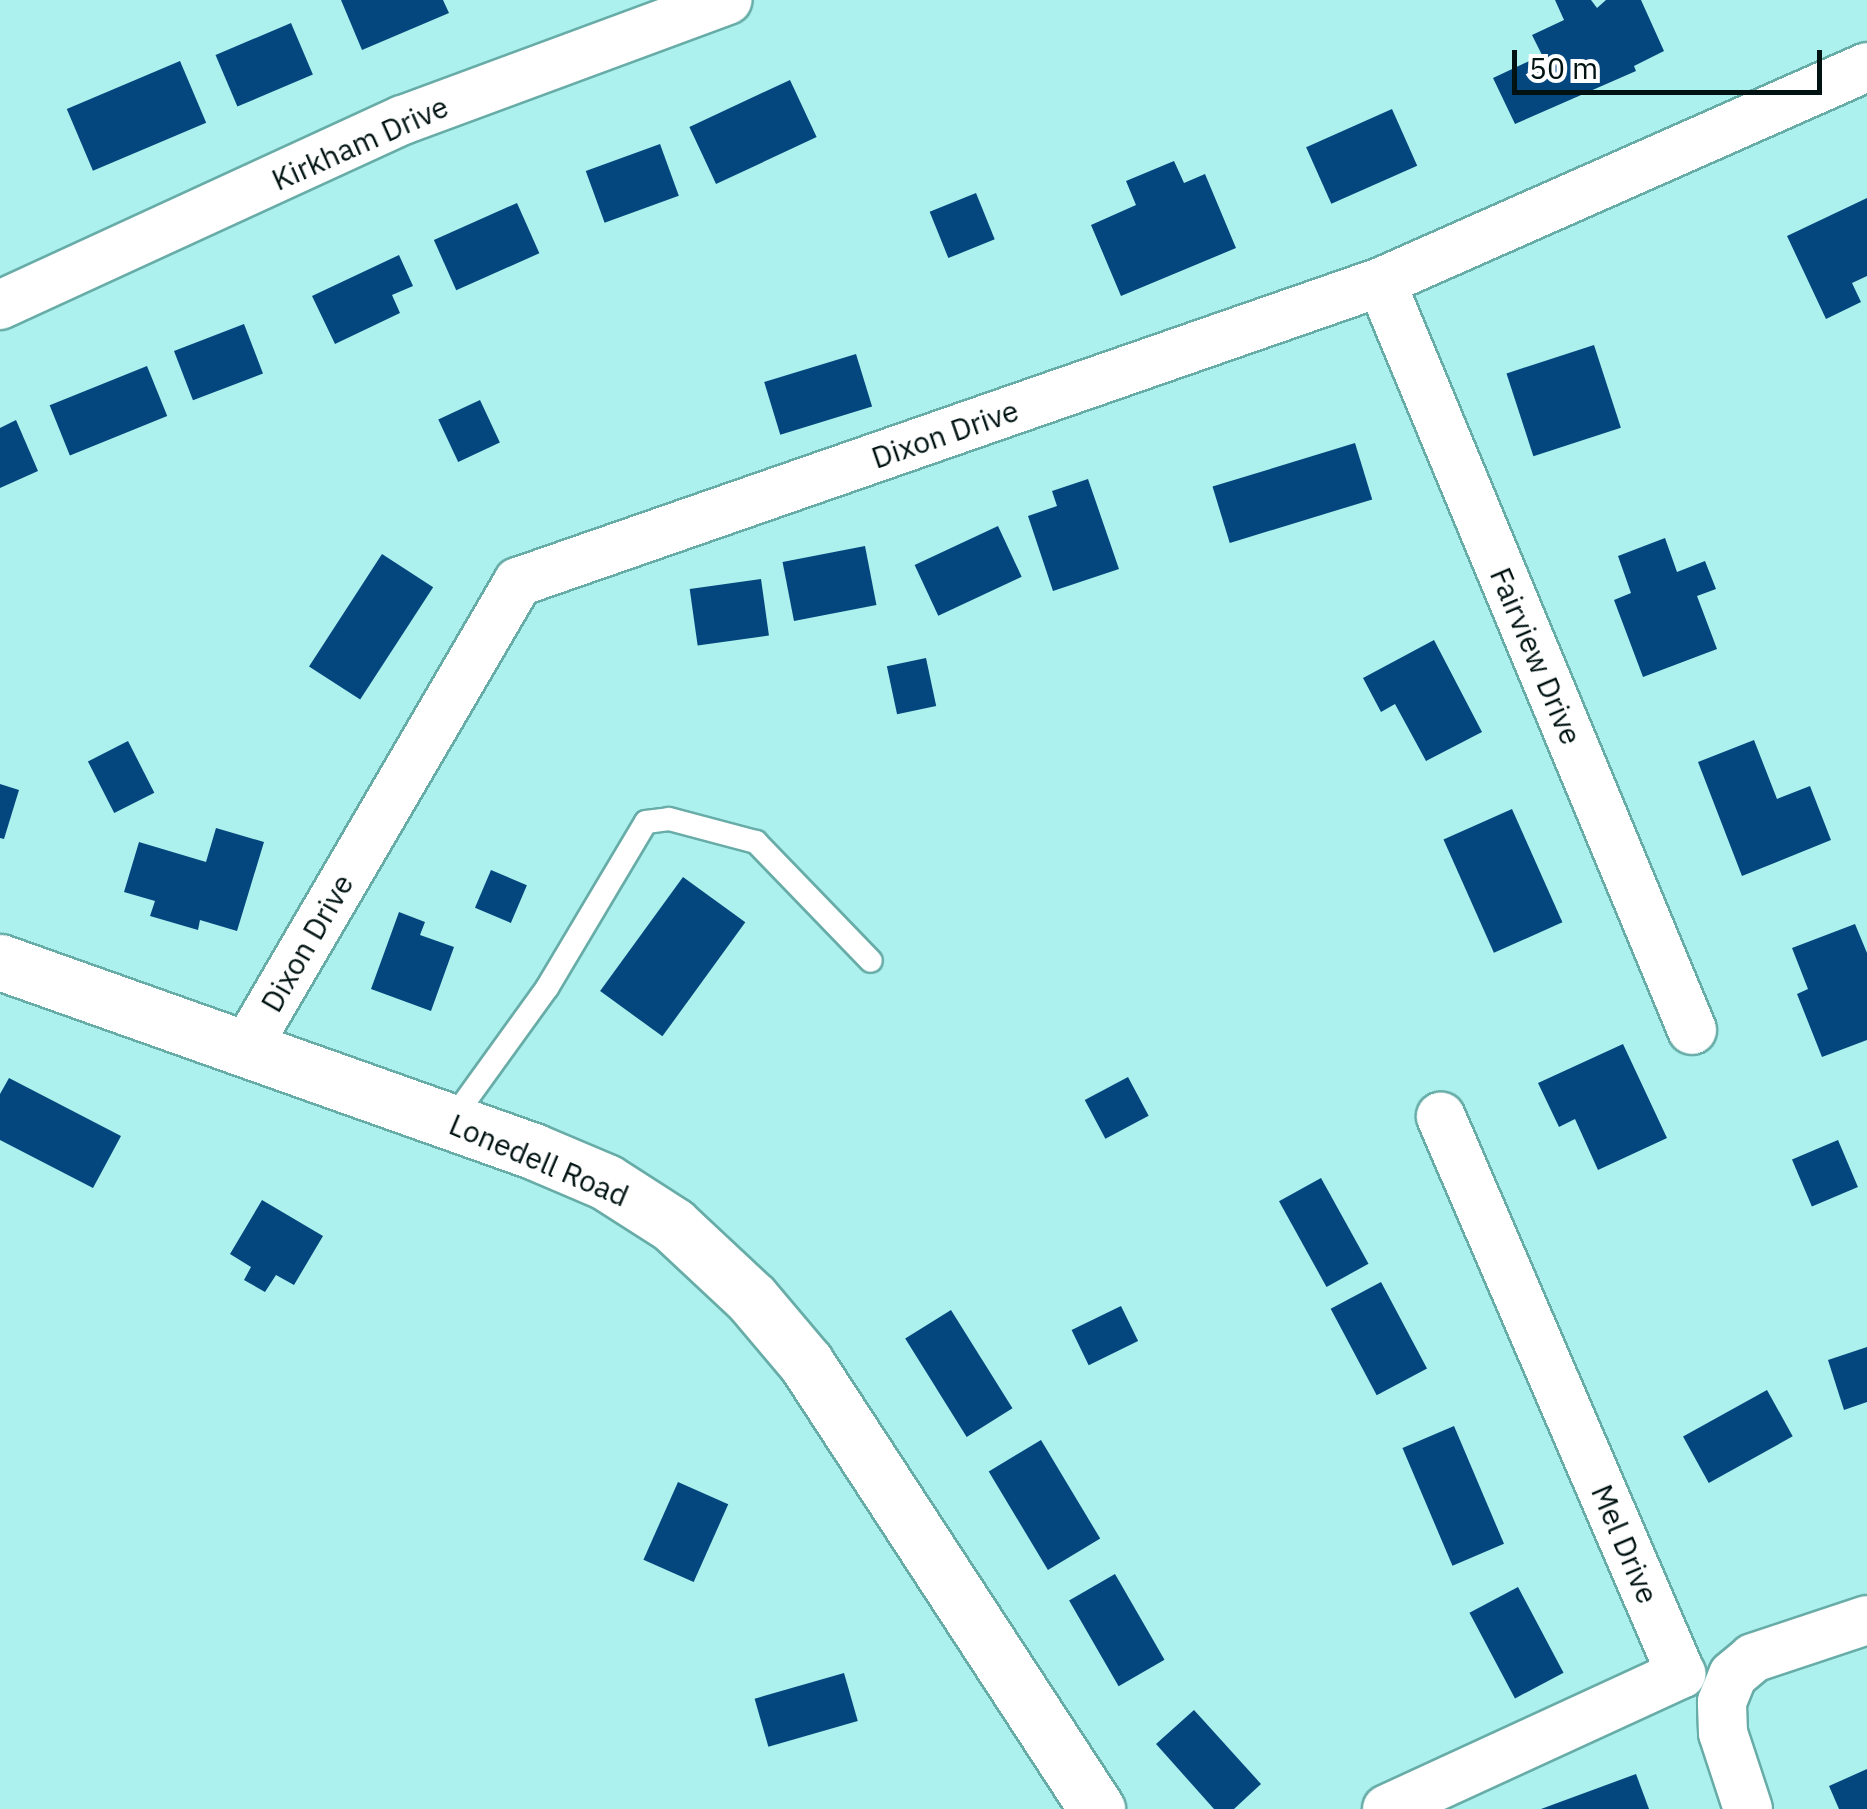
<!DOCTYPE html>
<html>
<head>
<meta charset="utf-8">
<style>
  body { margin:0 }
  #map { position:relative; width:1867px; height:1809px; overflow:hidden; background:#acf1ed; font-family:"IBM Plex Sans",sans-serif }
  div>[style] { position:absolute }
  .building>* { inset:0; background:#04477f; transform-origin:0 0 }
  .roads { filter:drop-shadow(2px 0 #68aca8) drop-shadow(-2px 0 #68aca8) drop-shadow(0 2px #68aca8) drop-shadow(0 -2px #68aca8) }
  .service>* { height:22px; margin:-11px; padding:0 11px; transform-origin:11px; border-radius:11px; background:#fff }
  .minor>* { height:48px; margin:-24px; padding:0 24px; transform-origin:24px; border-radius:24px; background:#fff }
  .tertiary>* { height:55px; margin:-27.5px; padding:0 27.5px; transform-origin:27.5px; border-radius:27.5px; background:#fff }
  span { translate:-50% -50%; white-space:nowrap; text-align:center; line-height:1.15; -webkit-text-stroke:10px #fff; paint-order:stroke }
  .street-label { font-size:30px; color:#001312 }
  .scale { position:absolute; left:1512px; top:50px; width:310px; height:45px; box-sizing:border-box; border:5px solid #001312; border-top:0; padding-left:12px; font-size:30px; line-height:35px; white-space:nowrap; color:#001312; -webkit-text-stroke:8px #fff; paint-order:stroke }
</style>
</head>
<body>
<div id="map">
  <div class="building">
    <div style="clip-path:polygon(341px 0,443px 0,449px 13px,362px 50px)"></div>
    <div style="clip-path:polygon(1555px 0,1591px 0,1597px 8px,1606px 0,1641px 0,1664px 51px,1634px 66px,1636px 71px,1515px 124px,1493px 78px,1542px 55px,1532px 35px,1564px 20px)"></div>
    <div style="left:291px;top:23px;width:56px;height:82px;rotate:67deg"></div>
    <div style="left:180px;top:61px;width:67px;height:123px;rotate:67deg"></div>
    <div style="left:790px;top:80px;width:63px;height:111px;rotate:65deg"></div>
    <div style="left:1392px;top:109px;width:62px;height:94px;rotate:66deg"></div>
    <div style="left:660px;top:144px;width:55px;height:79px;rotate:70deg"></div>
    <div style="clip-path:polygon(1174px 161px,1184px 183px,1205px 174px,1236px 248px,1121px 296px,1091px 225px,1136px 205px,1126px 181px)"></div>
    <div style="left:976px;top:193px;width:50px;height:50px;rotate:68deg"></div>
    <div style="clip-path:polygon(1867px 198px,1867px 276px,1852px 283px,1861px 302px,1826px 319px,1787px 236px)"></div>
    <div style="left:517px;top:203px;width:55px;height:91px;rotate:66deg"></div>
    <div style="clip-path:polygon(399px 255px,413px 286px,392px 295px,400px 313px,335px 344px,312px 296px)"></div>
    <div style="left:244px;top:324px;width:53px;height:75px;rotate:69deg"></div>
    <div style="left:1594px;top:345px;width:87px;height:92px;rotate:72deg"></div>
    <div style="left:856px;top:354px;width:55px;height:96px;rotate:73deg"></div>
    <div style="left:147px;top:366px;width:54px;height:105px;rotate:68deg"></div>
    <div style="left:480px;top:400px;width:47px;height:46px;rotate:65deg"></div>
    <div style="clip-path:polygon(16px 420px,38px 471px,0 488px,0 428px)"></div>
    <div style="left:1355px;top:443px;width:59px;height:149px;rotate:73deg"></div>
    <div style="clip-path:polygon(1088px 479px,1119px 569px,1053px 591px,1028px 516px,1057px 506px,1052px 491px)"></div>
    <div style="left:998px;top:526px;width:56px;height:92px;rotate:65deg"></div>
    <div style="clip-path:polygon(1665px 538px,1677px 572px,1705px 561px,1716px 589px,1697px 596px,1717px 649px,1643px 677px,1614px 600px,1631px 593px,1618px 556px)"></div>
    <div style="left:865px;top:546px;width:60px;height:84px;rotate:79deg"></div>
    <div style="left:382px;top:554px;width:61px;height:134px;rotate:33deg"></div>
    <div style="left:761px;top:579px;width:57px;height:72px;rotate:82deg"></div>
    <div style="clip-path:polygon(1434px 640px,1482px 732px,1426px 761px,1395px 704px,1381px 712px,1363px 678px)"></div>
    <div style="left:926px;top:658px;width:49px;height:40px;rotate:78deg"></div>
    <div style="clip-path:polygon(1754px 740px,1777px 799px,1810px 786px,1831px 840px,1742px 876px,1698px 762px)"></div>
    <div style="left:128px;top:741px;width:58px;height:45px;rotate:63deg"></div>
    <div style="clip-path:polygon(0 784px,19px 790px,4px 839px,0 838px)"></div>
    <div style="left:1512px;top:809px;width:124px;height:75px;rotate:66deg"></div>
    <div style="clip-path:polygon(216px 828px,264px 842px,237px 931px,200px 920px,198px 930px,150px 916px,155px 901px,124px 892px,139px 842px,206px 862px)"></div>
    <div style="left:491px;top:870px;width:39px;height:41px;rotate:23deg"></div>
    <div style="left:683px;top:877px;width:77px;height:141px;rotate:36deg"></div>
    <div style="clip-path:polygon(399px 912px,425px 922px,420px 935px,454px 947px,431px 1011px,371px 989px)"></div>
    <div style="clip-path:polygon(1855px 924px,1867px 953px,1867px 1040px,1822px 1057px,1797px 994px,1808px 989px,1792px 948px)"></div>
    <div style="clip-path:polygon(1623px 1044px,1667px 1138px,1598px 1170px,1575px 1119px,1559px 1127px,1538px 1083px)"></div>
    <div style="left:1128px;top:1077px;width:44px;height:49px;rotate:62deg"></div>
    <div style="clip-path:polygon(9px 1078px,121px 1136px,93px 1188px,0 1140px,0 1094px)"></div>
    <div style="left:1838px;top:1140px;width:51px;height:50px;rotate:67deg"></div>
    <div style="left:1321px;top:1178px;width:98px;height:48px;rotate:61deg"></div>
    <div style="clip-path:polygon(262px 1200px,323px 1236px,294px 1285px,276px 1275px,265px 1292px,244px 1280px,251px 1267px,230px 1254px)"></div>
    <div style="left:1381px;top:1282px;width:98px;height:57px;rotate:62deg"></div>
    <div style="left:1121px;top:1306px;width:39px;height:55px;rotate:64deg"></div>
    <div style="left:951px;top:1310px;width:116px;height:54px;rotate:58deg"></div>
    <div style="clip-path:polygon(1867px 1347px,1867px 1402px,1844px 1410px,1828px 1360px)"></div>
    <div style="left:1767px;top:1390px;width:53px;height:96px;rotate:61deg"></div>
    <div style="left:1454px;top:1426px;width:128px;height:56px;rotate:67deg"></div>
    <div style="left:1041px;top:1440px;width:115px;height:61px;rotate:59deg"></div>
    <div style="left:678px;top:1482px;width:55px;height:85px;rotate:24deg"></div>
    <div style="left:1115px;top:1574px;width:99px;height:53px;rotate:60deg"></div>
    <div style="left:1518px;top:1587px;width:97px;height:55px;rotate:62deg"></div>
    <div style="left:844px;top:1673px;width:50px;height:93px;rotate:74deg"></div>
    <div style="clip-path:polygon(1194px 1710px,1261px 1784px,1234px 1809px,1214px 1809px,1156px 1744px)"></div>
    <div style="clip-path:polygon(1867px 1769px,1867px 1809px,1839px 1809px,1829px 1786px)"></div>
    <div style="clip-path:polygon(1636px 1774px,1649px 1809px,1541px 1809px)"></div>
  </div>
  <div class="roads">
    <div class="service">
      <div style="left:451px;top:1121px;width:164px;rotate:-54.2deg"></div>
      <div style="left:547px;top:988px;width:193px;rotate:-59.2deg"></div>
      <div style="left:646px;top:822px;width:23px;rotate:-7deg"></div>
      <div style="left:669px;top:819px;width:90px;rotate:14.8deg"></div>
      <div style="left:756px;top:842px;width:165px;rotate:46deg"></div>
    </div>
    <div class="minor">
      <div style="left:1381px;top:282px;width:810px;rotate:67.42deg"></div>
      <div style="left:0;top:305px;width:443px;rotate:-24.7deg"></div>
      <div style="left:403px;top:120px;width:346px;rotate:-20.3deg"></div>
      <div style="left:245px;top:1050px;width:542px;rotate:-59.74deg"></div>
      <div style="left:518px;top:582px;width:914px;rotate:-19.17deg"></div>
      <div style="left:1381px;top:282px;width:531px;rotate:-23.86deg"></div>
      <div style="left:1387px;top:1809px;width:324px;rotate:-24.7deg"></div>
      <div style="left:1681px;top:1674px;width:607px;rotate:-113.31deg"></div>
      <div style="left:1748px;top:1809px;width:80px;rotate:-108.2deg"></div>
      <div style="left:1723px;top:1733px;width:31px;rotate:-92deg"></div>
      <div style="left:1722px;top:1702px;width:29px;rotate:-68deg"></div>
      <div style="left:1733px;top:1675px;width:26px;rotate:-40deg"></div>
      <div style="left:1753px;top:1658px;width:120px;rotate:-18.4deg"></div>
    </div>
    <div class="tertiary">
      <div style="left:0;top:962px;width:566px;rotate:19.52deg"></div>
      <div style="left:533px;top:1151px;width:79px;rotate:23deg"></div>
      <div style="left:606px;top:1182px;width:80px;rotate:32.7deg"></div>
      <div style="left:673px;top:1225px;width:108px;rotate:43.1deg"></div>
      <div style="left:752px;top:1299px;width:84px;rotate:49.8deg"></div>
      <div style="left:806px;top:1363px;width:533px;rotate:56.88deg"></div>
    </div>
  </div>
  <div class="street-label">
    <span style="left:360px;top:143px;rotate:-24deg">Kirkham Drive</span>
    <span style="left:945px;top:434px;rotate:-19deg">Dixon Drive</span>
    <span style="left:1536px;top:656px;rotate:67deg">Fairview Drive</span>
    <span style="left:307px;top:943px;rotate:-60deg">Dixon Drive</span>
    <span style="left:539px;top:1160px;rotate:23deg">Lonedell Road</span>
    <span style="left:1625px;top:1544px;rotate:67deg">Mel Drive</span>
  </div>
  <div class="scale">50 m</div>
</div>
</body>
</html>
